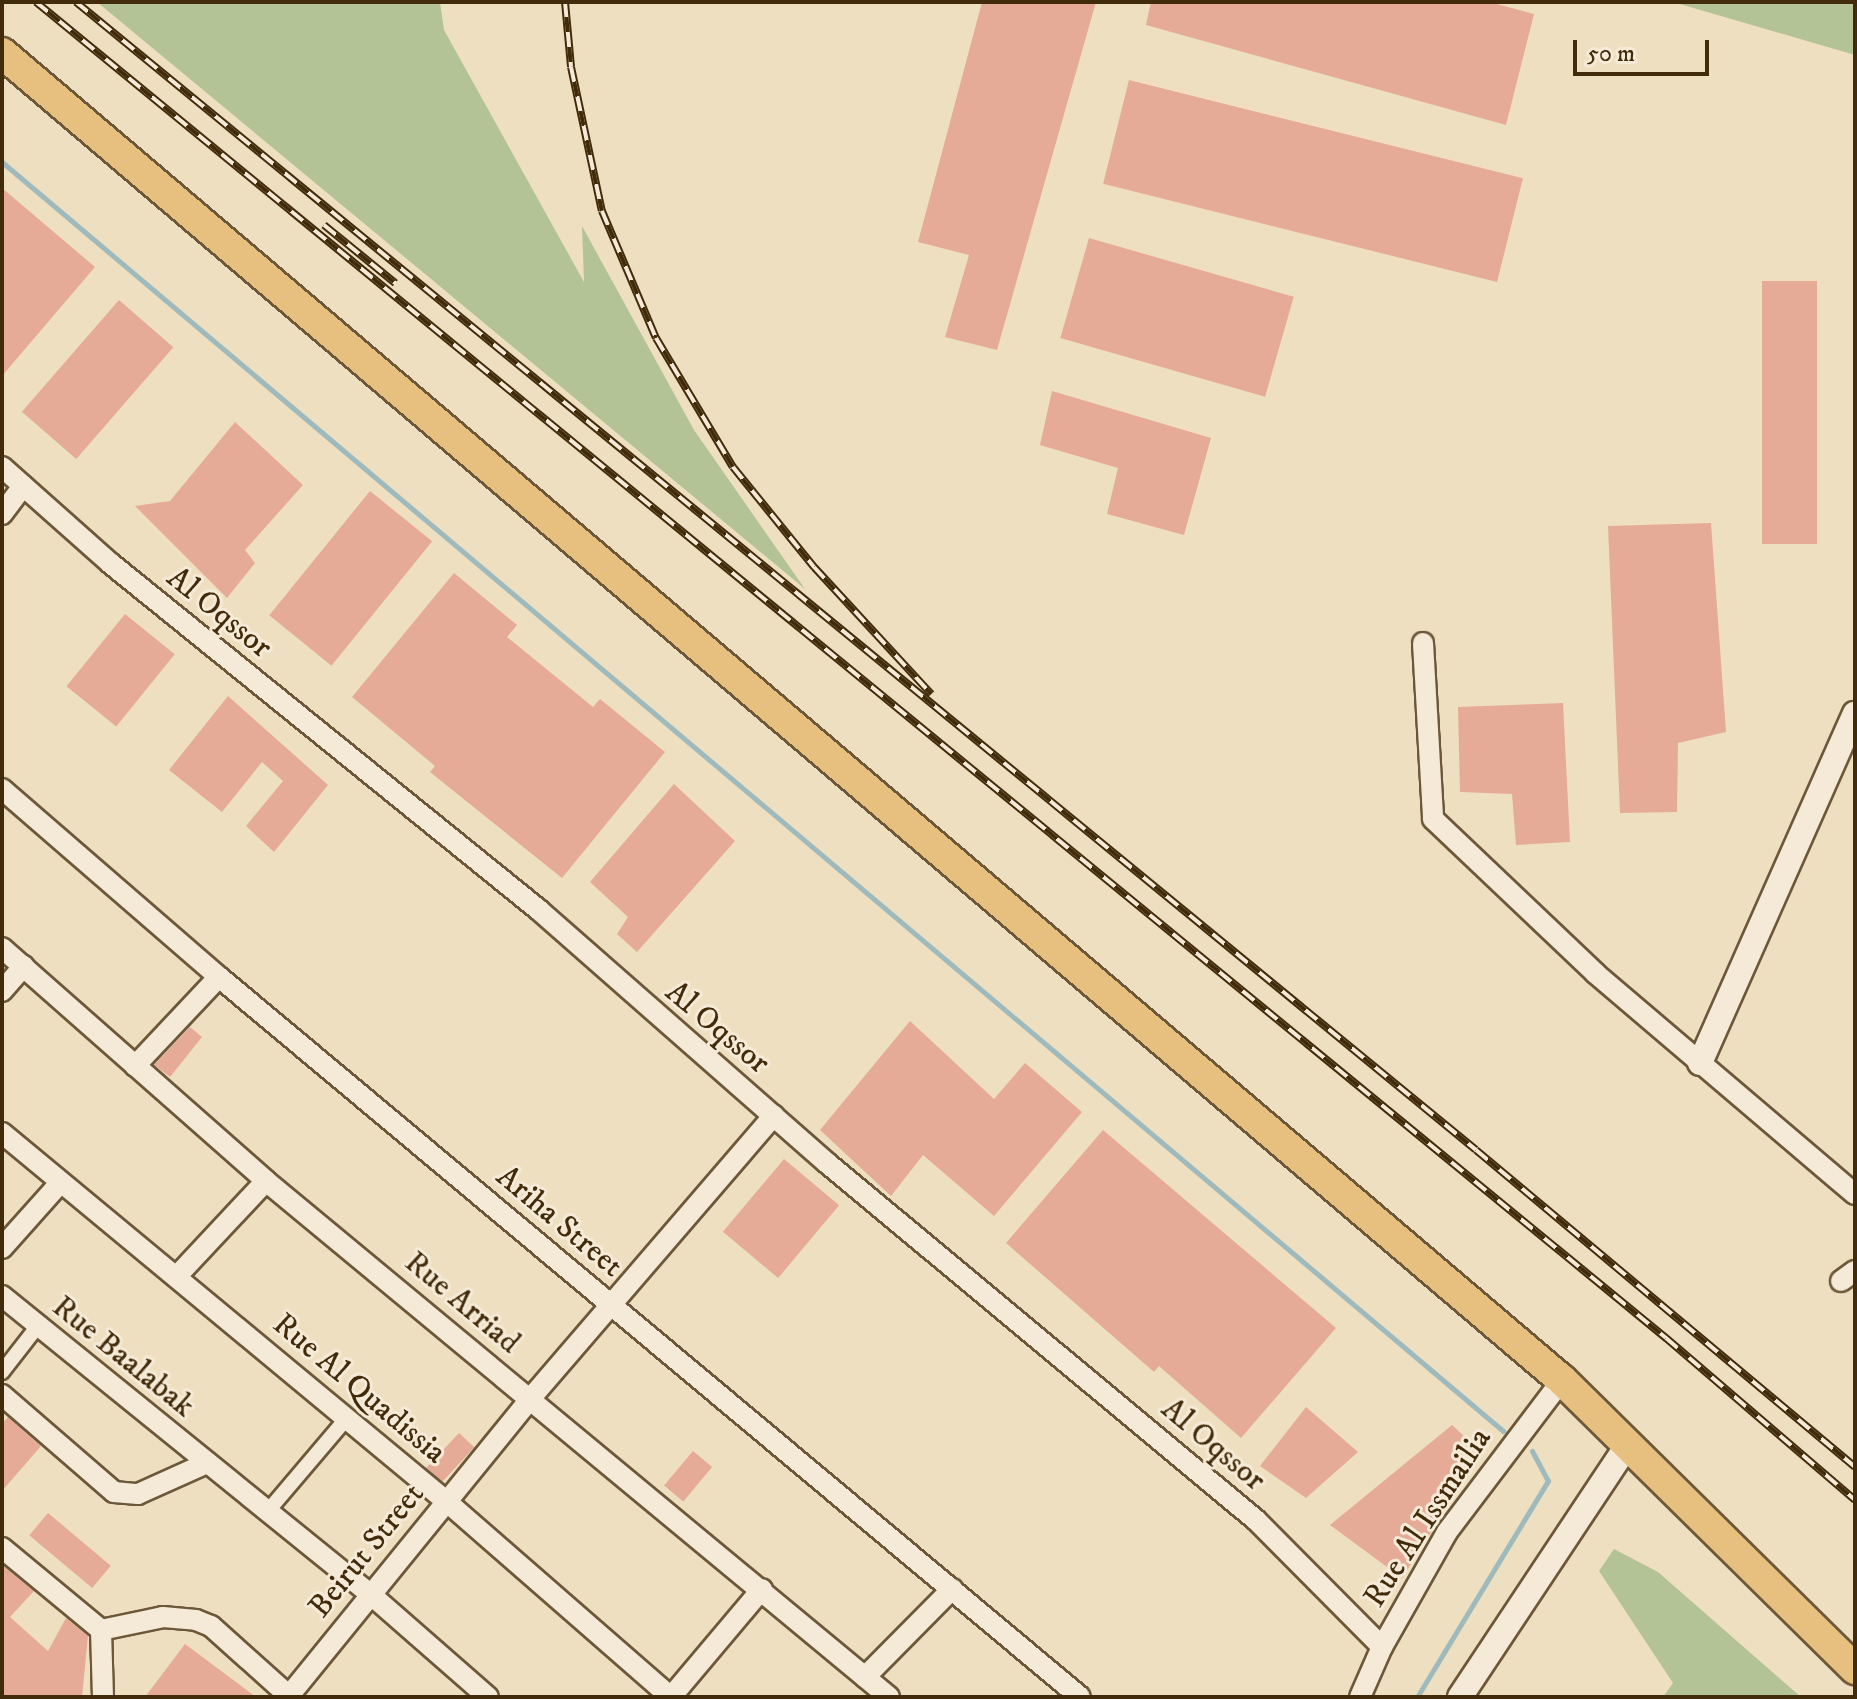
<!DOCTYPE html>
<html>
<head>
<meta charset="utf-8">
<style>
  body { margin:0 }
  #map { position:relative; width:1857px; height:1699px; overflow:hidden; background:#eedfc1; font-family:"IM FELL DW Pica",serif }
  div>[style] { position:absolute }
  .green>* { inset:0; background:#b4c396 }
  .stream>* { height:5px; margin:-2.5px; padding:0 2.5px; transform-origin:2.5px; border-radius:2.5px; background:#9ebabd }
  .building>* { inset:0; background:#e6ab96; transform-origin:0 0 }
  .roads { filter:drop-shadow(2px 0 #6c5838) drop-shadow(-2px 0 #6c5838) drop-shadow(0 2px #6c5838) drop-shadow(0 -2px #6c5838) }
  .pedestrian>* { height:14px; margin:-7px; padding:0 7px; transform-origin:7px; border-radius:7px; background:#f4ead7 }
  .minor>* { height:20px; margin:-10px; padding:0 10px; transform-origin:10px; border-radius:10px; background:#f4ead7 }
  .tertiary>* { height:24px; margin:-12px; padding:0 12px; transform-origin:12px; border-radius:12px; background:#f4ead7 }
  .primary>* { height:30px; margin:-15px; padding:0 15px; transform-origin:15px; border-radius:15px; background:#e7c080 }
  .rail>* { height:8px; margin-top:-4px; transform-origin:0; background:repeating-linear-gradient(90deg,#f4ead7 0 15px,#412b0a 0 30px); box-sizing:border-box; border-block:2px solid #412b0a }
  span { translate:-50% -50%; white-space:nowrap; text-align:center; line-height:1.15; -webkit-text-stroke:6px #f4ead7; paint-order:stroke }
  .street-label { font-size:32px; color:#412b0a }
  .frame { position:absolute; inset:0; border:4px solid #412b0a; pointer-events:none }
  .scale { position:absolute; left:1573px; top:40px; width:136px; height:36px; box-sizing:border-box; border:4px solid #412b0a; border-top:0; padding-left:10px; font-size:24px; line-height:28px; white-space:nowrap; color:#412b0a; -webkit-text-stroke:6px #f4ead7; paint-order:stroke }
</style>
</head>
<body>
<div id="map">
  <div class="green">
    <div style="clip-path:polygon(97px 2px,440px 2px,444px 30px,584px 282px,582px 226px,694px 430px,805px 589px)"></div>
    <div style="clip-path:polygon(1673px 2px,1855px 2px,1855px 55px)"></div>
    <div style="clip-path:polygon(1614px 1549px,1658px 1572px,1801px 1697px,1663px 1697px,1673px 1683px,1599px 1571px)"></div>
  </div>
  <div class="stream">
    <div style="left:2px;top:162px;width:1966px;rotate:40.21deg"></div>
    <div style="left:1417px;top:1697px;width:253px;rotate:-58.8deg"></div>
    <div style="left:1548px;top:1481px;width:34px;rotate:-118deg"></div>
  </div>
  <div class="building">
    <div style="clip-path:polygon(982px 2px,1096px 2px,997px 350px,945px 337px,969px 255px,918px 242px)"></div>
    <div style="clip-path:polygon(1151px 2px,1489px 2px,1534px 14px,1506px 125px,1146px 25px)"></div>
    <div style="left:1129px;top:80px;width:406px;height:107px;rotate:14deg"></div>
    <div style="clip-path:polygon(2px 188px,95px 267px,2px 376px)"></div>
    <div style="left:1089px;top:238px;width:213px;height:104px;rotate:16deg"></div>
    <div style="left:1762px;top:281px;width:55px;height:263px"></div>
    <div style="left:119px;top:300px;width:72px;height:148px;rotate:41deg"></div>
    <div style="clip-path:polygon(1052px 391px,1211px 438px,1184px 535px,1107px 514px,1118px 468px,1040px 445px)"></div>
    <div style="clip-path:polygon(235px 422px,303px 485px,245px 550px,255px 563px,227px 598px,135px 506px,170px 501px)"></div>
    <div style="left:370px;top:491px;width:80px;height:160px;rotate:39deg"></div>
    <div style="clip-path:polygon(1711px 523px,1726px 732px,1678px 743px,1677px 812px,1620px 813px,1608px 526px)"></div>
    <div style="clip-path:polygon(454px 573px,517px 625px,507px 637px,593px 707px,600px 699px,665px 752px,562px 878px,430px 772px,435px 766px,352px 697px)"></div>
    <div style="left:125px;top:614px;width:64px;height:93px;rotate:39deg"></div>
    <div style="clip-path:polygon(228px 696px,328px 785px,274px 852px,246px 826px,283px 781px,262px 762px,222px 812px,169px 770px)"></div>
    <div style="clip-path:polygon(1563px 703px,1570px 842px,1516px 845px,1512px 794px,1460px 792px,1458px 707px)"></div>
    <div style="clip-path:polygon(674px 784px,735px 841px,637px 952px,617px 934px,628px 917px,590px 882px)"></div>
    <div style="clip-path:polygon(910px 1021px,994px 1099px,1025px 1063px,1082px 1112px,994px 1216px,923px 1155px,891px 1196px,820px 1130px)"></div>
    <div style="clip-path:polygon(190px 1027px,202px 1037px,170px 1077px,154px 1065px)"></div>
    <div style="clip-path:polygon(1103px 1130px,1336px 1328px,1241px 1438px,1159px 1366px,1154px 1372px,1006px 1243px)"></div>
    <div style="left:784px;top:1159px;width:72px;height:95px;rotate:40deg"></div>
    <div style="clip-path:polygon(1306px 1407px,1358px 1452px,1306px 1498px,1260px 1466px)"></div>
    <div style="clip-path:polygon(8px 1417px,41px 1446px,2px 1491px,2px 1424px)"></div>
    <div style="clip-path:polygon(1452px 1425px,1482px 1453px,1402px 1578px,1330px 1525px)"></div>
    <div style="left:459px;top:1433px;width:21px;height:48px;rotate:43deg"></div>
    <div style="left:693px;top:1451px;width:25px;height:45px;rotate:40deg"></div>
    <div style="left:48px;top:1513px;width:82px;height:29px;rotate:40deg"></div>
    <div style="clip-path:polygon(2px 1565px,34px 1591px,10px 1617px,48px 1651px,66px 1618px,88px 1636px,82px 1697px,2px 1697px)"></div>
    <div style="clip-path:polygon(185px 1644px,256px 1697px,145px 1697px)"></div>
  </div>
  <div class="roads">
    <div class="pedestrian">
      <div style="left:2px;top:1372px;width:57px;rotate:-52.1deg"></div>
      <div style="left:268px;top:1511px;width:122px;rotate:-49.7deg"></div>
    </div>
    <div class="minor">
      <div style="left:2px;top:467px;width:144px;rotate:41.6deg"></div>
      <div style="left:110px;top:563px;width:552px;rotate:38.97deg"></div>
      <div style="left:539px;top:910px;width:383px;rotate:41.3deg"></div>
      <div style="left:827px;top:1163px;width:558px;rotate:39.77deg"></div>
      <div style="left:1256px;top:1520px;width:179px;rotate:45.2deg"></div>
      <div style="left:2px;top:514px;width:35px;rotate:-53deg"></div>
      <div style="left:1423px;top:643px;width:176px;rotate:86.7deg"></div>
      <div style="left:1433px;top:819px;width:224px;rotate:43.5deg"></div>
      <div style="left:1595px;top:973px;width:341px;rotate:40.4deg"></div>
      <div style="left:2px;top:789px;width:287px;rotate:40.9deg"></div>
      <div style="left:219px;top:977px;width:1122px;rotate:39.9deg"></div>
      <div style="left:2px;top:948px;width:352px;rotate:41.4deg"></div>
      <div style="left:266px;top:1181px;width:809px;rotate:39.63deg"></div>
      <div style="left:2px;top:991px;width:33px;rotate:-49deg"></div>
      <div style="left:135px;top:1066px;width:122px;rotate:-46.7deg"></div>
      <div style="left:2px;top:1133px;width:577px;rotate:39.65deg"></div>
      <div style="left:446px;top:1501px;width:298px;rotate:41.1deg"></div>
      <div style="left:2px;top:1248px;width:87px;rotate:-48.3deg"></div>
      <div style="left:177px;top:1276px;width:130px;rotate:-46.9deg"></div>
      <div style="left:1841px;top:1281px;width:17px;rotate:-36deg"></div>
      <div style="left:2px;top:1296px;width:472px;rotate:39deg"></div>
      <div style="left:369px;top:1593px;width:158px;rotate:41.2deg"></div>
      <div style="left:2px;top:1395px;width:148px;rotate:40.9deg"></div>
      <div style="left:114px;top:1492px;width:24px;rotate:5deg"></div>
      <div style="left:138px;top:1494px;width:76px;rotate:-24.2deg"></div>
      <div style="left:2px;top:1548px;width:129px;rotate:39.6deg"></div>
      <div style="left:101px;top:1630px;width:63px;rotate:-11.8deg"></div>
      <div style="left:163px;top:1617px;width:33px;rotate:5deg"></div>
      <div style="left:196px;top:1620px;width:16px;rotate:22deg"></div>
      <div style="left:211px;top:1626px;width:106px;rotate:41.9deg"></div>
      <div style="left:101px;top:1630px;width:67px;rotate:88.3deg"></div>
      <div style="left:865px;top:1677px;width:124px;rotate:-45.3deg"></div>
      <div style="left:288px;top:1697px;width:384px;rotate:-50.9deg"></div>
      <div style="left:530px;top:1399px;width:374px;rotate:-49.3deg"></div>
      <div style="left:671px;top:1697px;width:141px;rotate:-49.9deg"></div>
      <div style="left:1360px;top:1697px;width:55px;rotate:-66.3deg"></div>
      <div style="left:1382px;top:1647px;width:132px;rotate:-60.5deg"></div>
      <div style="left:1447px;top:1532px;width:191px;rotate:-52.9deg"></div>
    </div>
    <div class="tertiary">
      <div style="left:1700px;top:1063px;width:382px;rotate:-66.1deg"></div>
      <div style="left:1460px;top:1697px;width:304px;rotate:-56.4deg"></div>
    </div>
    <div class="primary">
      <div style="left:2px;top:53px;width:2048px;rotate:40.39deg"></div>
      <div style="left:1562px;top:1380px;width:412px;rotate:44.6deg"></div>
    </div>
  </div>
  <div class="rail">
    <div style="left:36px;top:2px;width:2108px;rotate:39.34deg"></div>
    <div style="left:1666px;top:1338px;width:249px;rotate:40.6deg"></div>
    <div style="left:76px;top:2px;width:1810px;rotate:39.35deg"></div>
    <div style="left:1476px;top:1150px;width:494px;rotate:39.9deg"></div>
    <div style="left:565px;top:2px;width:65px;rotate:84.7deg"></div>
    <div style="left:571px;top:67px;width:147px;rotate:77.9deg"></div>
    <div style="left:602px;top:211px;width:138px;rotate:67deg"></div>
    <div style="left:656px;top:338px;width:150px;rotate:59.2deg"></div>
    <div style="left:733px;top:467px;width:129px;rotate:51deg"></div>
    <div style="left:814px;top:567px;width:173px;rotate:47.3deg"></div>
    <div style="left:324px;top:225px;width:92px;rotate:39.2deg"></div>
  </div>
  <div class="street-label">
    <span style="left:219px;top:613px;rotate:39deg">Al Oqssor</span>
    <span style="left:717px;top:1028px;rotate:40deg">Al Oqssor</span>
    <span style="left:559px;top:1222px;rotate:40deg">Ariha Street</span>
    <span style="left:462px;top:1303px;rotate:40deg">Rue Arriad</span>
    <span style="left:123px;top:1357px;rotate:39deg">Rue Baalabak</span>
    <span style="left:359px;top:1389px;rotate:40deg">Rue Al Quadissia</span>
    <span style="left:1213px;top:1445px;rotate:40deg">Al Oqssor</span>
    <span style="left:1428px;top:1518px;rotate:-57deg">Rue Al Issmailia</span>
    <span style="left:367px;top:1551px;rotate:-51deg">Beirut Street</span>
  </div>
  <div class="frame"></div>
  <div class="scale">50 m</div>
</div>
</body>
</html>
